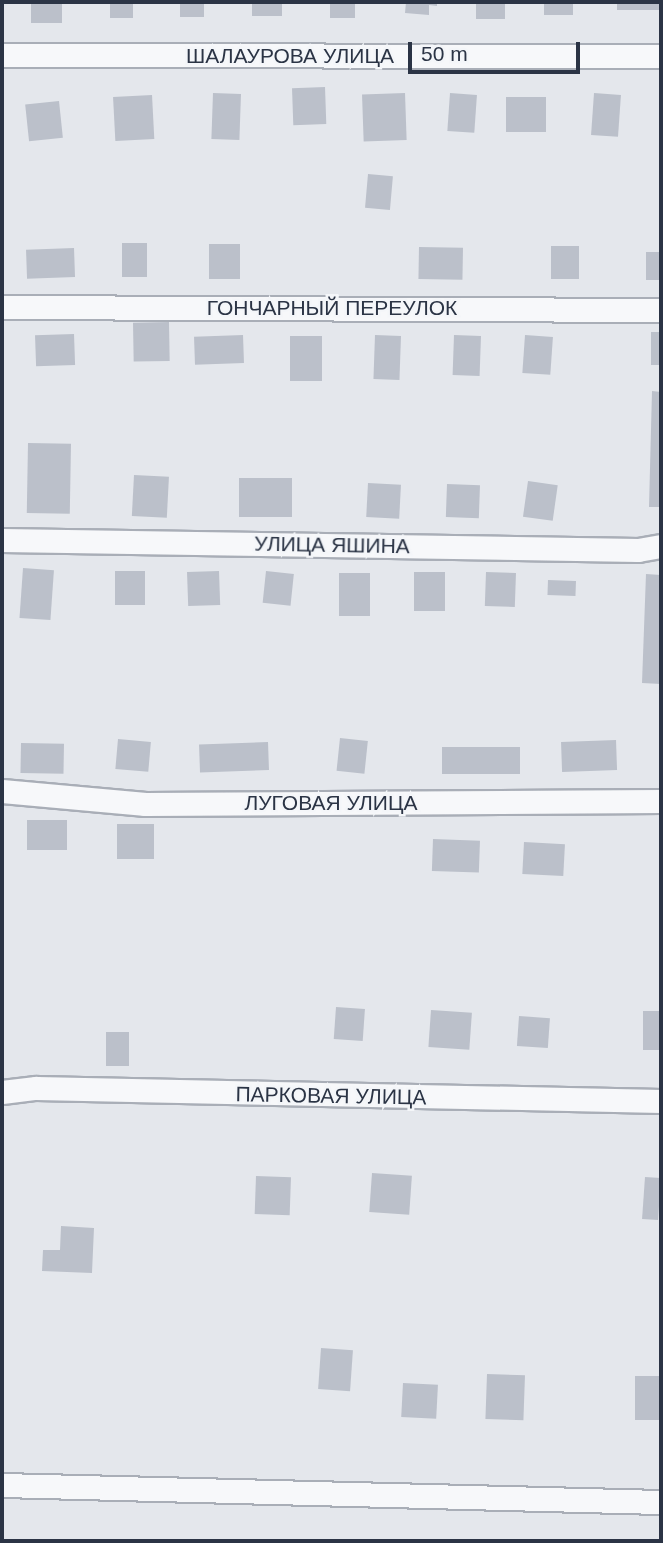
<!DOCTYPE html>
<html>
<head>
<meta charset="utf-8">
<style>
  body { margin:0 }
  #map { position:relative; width:663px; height:1543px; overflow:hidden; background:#e4e7ec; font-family:Helvetica,sans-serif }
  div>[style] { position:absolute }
  .building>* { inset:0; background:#bbc0ca; transform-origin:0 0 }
  .roads { filter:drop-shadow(2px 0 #a9aeb7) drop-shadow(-2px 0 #a9aeb7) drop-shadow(0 2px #a9aeb7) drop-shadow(0 -2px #a9aeb7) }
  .minor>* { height:23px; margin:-11.5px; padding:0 11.5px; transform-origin:11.5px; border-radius:11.5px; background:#f7f8fa }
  span { translate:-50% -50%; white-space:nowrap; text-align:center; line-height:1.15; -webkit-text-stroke:5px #f4f6f9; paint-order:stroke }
  .street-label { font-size:21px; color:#2b3445 }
  .frame { position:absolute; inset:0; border:4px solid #2b3445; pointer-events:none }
  .scale { position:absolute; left:408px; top:42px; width:172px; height:32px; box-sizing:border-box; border:4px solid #2b3445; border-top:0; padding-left:9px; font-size:21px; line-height:24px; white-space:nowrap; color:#2b3445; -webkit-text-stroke:5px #f4f6f9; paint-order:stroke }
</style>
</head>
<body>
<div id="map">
  <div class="building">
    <div style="left:31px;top:2px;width:31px;height:21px"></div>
    <div style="left:110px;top:2px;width:23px;height:16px"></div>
    <div style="left:180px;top:2px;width:24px;height:15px"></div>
    <div style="left:252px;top:2px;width:30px;height:14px"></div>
    <div style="left:330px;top:2px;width:25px;height:16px"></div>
    <div style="clip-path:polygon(406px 2px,437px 2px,437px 6px,429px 5px,429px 15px,405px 13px)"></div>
    <div style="left:476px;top:2px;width:29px;height:17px"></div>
    <div style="left:544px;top:2px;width:29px;height:13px"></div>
    <div style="left:617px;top:2px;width:44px;height:8px"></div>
    <div style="left:325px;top:87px;width:37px;height:33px;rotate:88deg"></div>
    <div style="left:213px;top:93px;width:28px;height:46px;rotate:2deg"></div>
    <div style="left:405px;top:93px;width:47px;height:43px;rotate:88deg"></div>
    <div style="left:450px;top:93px;width:27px;height:38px;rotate:4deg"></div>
    <div style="left:594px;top:93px;width:27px;height:42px;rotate:4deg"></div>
    <div style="left:152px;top:95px;width:44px;height:39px;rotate:87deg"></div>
    <div style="left:506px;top:97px;width:40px;height:35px"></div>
    <div style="left:59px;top:101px;width:37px;height:34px;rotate:84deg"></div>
    <div style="left:368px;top:174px;width:25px;height:34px;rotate:5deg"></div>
    <div style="left:122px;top:243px;width:25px;height:34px"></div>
    <div style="left:209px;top:244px;width:31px;height:35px"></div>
    <div style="left:551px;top:246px;width:28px;height:33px"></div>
    <div style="left:419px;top:247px;width:44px;height:32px;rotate:1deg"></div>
    <div style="left:74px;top:248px;width:29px;height:48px;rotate:88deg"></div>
    <div style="left:646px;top:252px;width:15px;height:28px"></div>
    <div style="left:169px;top:322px;width:39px;height:36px;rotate:89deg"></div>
    <div style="left:661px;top:332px;width:33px;height:10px;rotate:90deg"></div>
    <div style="left:74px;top:334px;width:31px;height:39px;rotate:88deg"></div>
    <div style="left:243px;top:335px;width:28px;height:49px;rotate:88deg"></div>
    <div style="left:375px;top:335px;width:26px;height:44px;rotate:2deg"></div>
    <div style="left:454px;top:335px;width:27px;height:40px;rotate:2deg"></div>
    <div style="left:525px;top:335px;width:28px;height:38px;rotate:4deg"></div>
    <div style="left:290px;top:336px;width:32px;height:45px"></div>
    <div style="clip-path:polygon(652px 391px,661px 392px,661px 507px,649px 507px)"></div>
    <div style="left:28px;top:443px;width:43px;height:70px;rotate:1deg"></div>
    <div style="left:134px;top:475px;width:35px;height:41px;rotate:3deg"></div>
    <div style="left:292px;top:478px;width:39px;height:53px;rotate:90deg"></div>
    <div style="left:528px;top:481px;width:30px;height:36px;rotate:8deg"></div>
    <div style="left:368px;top:483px;width:33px;height:34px;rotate:3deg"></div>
    <div style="left:447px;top:484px;width:33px;height:33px;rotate:2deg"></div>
    <div style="left:23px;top:568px;width:31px;height:50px;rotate:4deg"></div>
    <div style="left:115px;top:571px;width:30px;height:34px"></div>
    <div style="left:219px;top:571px;width:34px;height:32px;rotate:88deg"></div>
    <div style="left:266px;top:571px;width:28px;height:32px;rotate:6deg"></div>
    <div style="left:414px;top:572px;width:31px;height:39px"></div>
    <div style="left:486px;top:572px;width:30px;height:34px;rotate:2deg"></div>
    <div style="left:339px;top:573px;width:31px;height:43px"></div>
    <div style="clip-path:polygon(646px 574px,661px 575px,661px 684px,642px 683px)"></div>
    <div style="left:548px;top:580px;width:28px;height:15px;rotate:2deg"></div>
    <div style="left:340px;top:738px;width:28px;height:33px;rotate:6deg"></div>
    <div style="left:118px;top:739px;width:33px;height:30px;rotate:5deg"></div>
    <div style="left:616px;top:740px;width:30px;height:55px;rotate:88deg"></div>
    <div style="left:268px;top:742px;width:28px;height:69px;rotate:88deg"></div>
    <div style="left:21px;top:743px;width:43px;height:30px;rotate:1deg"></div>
    <div style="left:442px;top:747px;width:78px;height:27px"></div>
    <div style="left:27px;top:820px;width:40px;height:30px"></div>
    <div style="left:117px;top:824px;width:37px;height:35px"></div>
    <div style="left:433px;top:839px;width:47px;height:32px;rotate:2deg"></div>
    <div style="left:524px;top:842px;width:41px;height:32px;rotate:3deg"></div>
    <div style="left:336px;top:1007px;width:29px;height:32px;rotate:4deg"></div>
    <div style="left:431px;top:1010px;width:41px;height:37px;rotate:4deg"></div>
    <div style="left:661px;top:1011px;width:39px;height:18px;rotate:90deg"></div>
    <div style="left:519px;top:1016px;width:31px;height:30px;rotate:4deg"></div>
    <div style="left:129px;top:1032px;width:34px;height:23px;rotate:90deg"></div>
    <div style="left:372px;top:1173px;width:40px;height:39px;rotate:4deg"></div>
    <div style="left:256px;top:1176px;width:35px;height:38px;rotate:2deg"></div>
    <div style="left:645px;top:1177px;width:16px;height:42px;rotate:4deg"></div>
    <div style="clip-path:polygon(61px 1226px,94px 1228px,92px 1273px,42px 1271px,43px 1250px,60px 1250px)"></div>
    <div style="left:321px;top:1348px;width:32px;height:41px;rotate:4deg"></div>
    <div style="left:487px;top:1374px;width:38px;height:45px;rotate:2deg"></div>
    <div style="left:635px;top:1376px;width:26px;height:44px"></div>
    <div style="left:403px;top:1383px;width:35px;height:34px;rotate:3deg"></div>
  </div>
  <div class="roads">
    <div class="minor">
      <div style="left:2px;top:55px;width:659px;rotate:0.09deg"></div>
      <div style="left:2px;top:307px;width:659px;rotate:0.26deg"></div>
      <div style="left:2px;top:540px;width:636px;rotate:0.9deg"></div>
      <div style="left:638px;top:550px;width:23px;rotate:-10deg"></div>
      <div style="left:2px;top:791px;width:144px;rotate:5.2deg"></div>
      <div style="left:145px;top:804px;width:516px;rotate:-0.33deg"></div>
      <div style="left:2px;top:1092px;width:34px;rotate:-7deg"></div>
      <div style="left:36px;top:1088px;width:625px;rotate:1.19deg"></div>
      <div style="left:2px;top:1485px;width:659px;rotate:1.48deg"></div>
    </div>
  </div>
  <div class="street-label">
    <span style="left:290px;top:56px">ШАЛАУРОВА УЛИЦА</span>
    <span style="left:332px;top:308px">ГОНЧАРНЫЙ ПЕРЕУЛОК</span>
    <span style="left:332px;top:545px;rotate:1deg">УЛИЦА ЯШИНА</span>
    <span style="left:331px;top:803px">ЛУГОВАЯ УЛИЦА</span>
    <span style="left:331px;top:1096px;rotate:1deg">ПАРКОВАЯ УЛИЦА</span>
  </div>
  <div class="frame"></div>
  <div class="scale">50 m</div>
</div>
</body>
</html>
